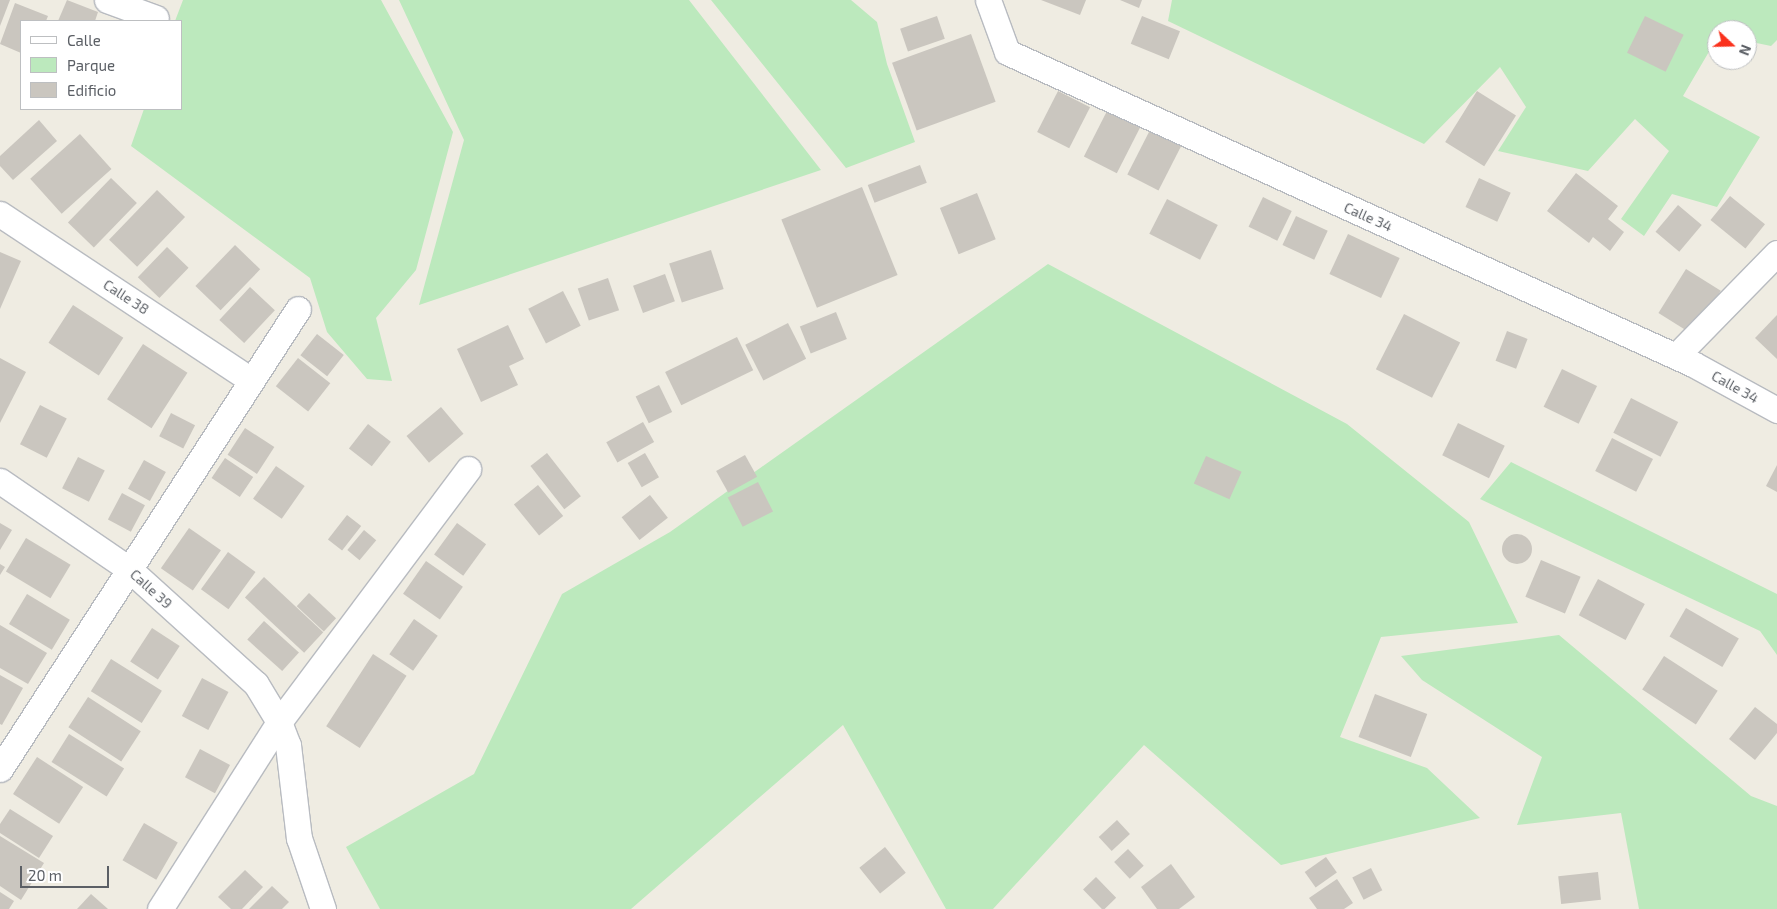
<!DOCTYPE html>
<html>
<head>
<meta charset="utf-8">
<style>
  body { margin:0 }
  #map { position:relative; width:1777px; height:909px; overflow:hidden; background:#efece2; font-family:"Exo 2",sans-serif }
  div>[style] { position:absolute }
  .green>* { inset:0; background:#bce9bd }
  .building>* { inset:0; background:#cac6bf; transform-origin:0 0 }
  .round { border-radius:50% }
  .roads { filter:drop-shadow(1px 0 #b8bbc0) drop-shadow(-1px 0 #b8bbc0) drop-shadow(0 1px #b8bbc0) drop-shadow(0 -1px #b8bbc0) }
  .street>* { height:25px; margin:-12.5px; padding:0 12.5px; transform-origin:12.5px; border-radius:12.5px; background:#fff }
  span { translate:-50% -50%; white-space:nowrap; text-align:center; line-height:1.15; -webkit-text-stroke:4px #fff; paint-order:stroke }
  .street-label { font-size:14px; color:#5b5f65 }
  .legend { position:absolute; left:20px; top:20px; width:162px; height:90px; box-sizing:border-box; background:#fff; border:1px solid #bdbfc1; margin:0; padding:6px 9px; list-style:none; font-size:15px; color:#5b5f65 }
  .legend li { display:flex; align-items:center; gap:10px; height:25px }
  .legend b { width:25px; border:1px solid #bdbfc1 }
  .north { position:absolute; left:1707px; top:20px; width:50px; height:50px; box-sizing:border-box; background:#fff; border:1px solid #bdbfc1; border-radius:50%; rotate:111deg; font-size:14px; font-weight:700; line-height:20px; text-align:center; color:#5b5f65 }
  .north::after { content:''; display:block; margin:auto; width:18px; height:22px; background:#fa321d; clip-path:polygon(50% 0,100% 100%,50% 72%,0 100%) }
  .scale { position:absolute; left:20px; top:866px; width:89px; height:22px; box-sizing:border-box; border:2px solid #5b5f65; border-top:0; padding-left:6px; font-size:15px; line-height:18px; white-space:nowrap; color:#5b5f65; -webkit-text-stroke:4px #fff; paint-order:stroke }
</style>
</head>
<body>
<div id="map">
  <div class="green">
    <div style="clip-path:polygon(183px 0,381px 0,453px 132px,416px 270px,376px 318px,392px 381px,367px 379px,327px 332px,310px 278px,131px 146px,144px 109px,181px 109px,181px 21px,175px 21px)"></div>
    <div style="clip-path:polygon(399px 0,689px 0,821px 170px,419px 305px,464px 140px)"></div>
    <div style="clip-path:polygon(711px 0,851px 0,877px 22px,887px 64px,915px 142px,846px 168px)"></div>
    <div style="clip-path:polygon(1172px 0,1777px 0,1777px 40px,1771px 46px,1747px 41px,1747px 30px,1717px 30px,1717px 38px,1683px 96px,1760px 137px,1717px 207px,1672px 194px,1644px 236px,1621px 219px,1669px 151px,1635px 119px,1588px 171px,1498px 151px,1526px 107px,1500px 67px,1424px 144px,1168px 21px)"></div>
    <div style="clip-path:polygon(1048px 264px,1347px 424px,1469px 522px,1518px 623px,1381px 637px,1340px 737px,1427px 768px,1480px 818px,1281px 865px,1144px 745px,993px 909px,946px 909px,843px 725px,631px 909px,380px 909px,346px 847px,474px 774px,562px 594px,670px 532px)"></div>
    <div style="clip-path:polygon(1511px 462px,1777px 594px,1777px 655px,1760px 631px,1480px 499px)"></div>
    <div style="clip-path:polygon(1559px 635px,1751px 796px,1777px 806px,1777px 909px,1639px 909px,1621px 813px,1517px 825px,1542px 757px,1422px 680px,1401px 656px)"></div>
  </div>
  <div class="building">
    <div style="clip-path:polygon(0 0,10px 0,0 26px)"></div>
    <div style="clip-path:polygon(67px 0,98px 12px,95px 21px,58px 21px)"></div>
    <div style="clip-path:polygon(1041px 0,1086px 0,1080px 15px)"></div>
    <div style="clip-path:polygon(1120px 0,1142px 0,1139px 8px)"></div>
    <div style="clip-path:polygon(15px 3px,48px 16px,46px 21px,21px 21px,21px 53px,0 44px)"></div>
    <div style="left:937px;top:16px;width:24px;height:39px;rotate:71deg"></div>
    <div style="left:1142px;top:16px;width:41px;height:30px;rotate:22deg"></div>
    <div style="left:1645px;top:16px;width:43px;height:41px;rotate:26deg"></div>
    <div style="left:971px;top:34px;width:72px;height:84px;rotate:70deg"></div>
    <div style="left:1058px;top:91px;width:36px;height:46px;rotate:27deg"></div>
    <div style="left:1477px;top:91px;width:46px;height:60px;rotate:32deg"></div>
    <div style="left:1107px;top:111px;width:37px;height:51px;rotate:27deg"></div>
    <div style="clip-path:polygon(39px 120px,57px 141px,13px 180px,0 166px,0 156px)"></div>
    <div style="left:1150px;top:130px;width:35px;height:50px;rotate:27deg"></div>
    <div style="left:80px;top:134px;width:47px;height:67px;rotate:48deg"></div>
    <div style="left:920px;top:165px;width:19px;height:56px;rotate:69deg"></div>
    <div style="clip-path:polygon(1576px 173px,1618px 206px,1608px 219px,1624px 232px,1610px 251px,1593px 237px,1589px 243px,1547px 211px)"></div>
    <div style="left:111px;top:178px;width:36px;height:62px;rotate:44deg"></div>
    <div style="left:1479px;top:178px;width:35px;height:32px;rotate:25deg"></div>
    <div style="left:862px;top:187px;width:95px;height:87px;rotate:68deg"></div>
    <div style="left:157px;top:190px;width:39px;height:69px;rotate:44deg"></div>
    <div style="left:977px;top:193px;width:50px;height:40px;rotate:68deg"></div>
    <div style="left:1730px;top:196px;width:45px;height:31px;rotate:39deg"></div>
    <div style="left:1263px;top:197px;width:32px;height:33px;rotate:26deg"></div>
    <div style="left:1167px;top:199px;width:57px;height:39px;rotate:27deg"></div>
    <div style="left:1678px;top:205px;width:31px;height:35px;rotate:40deg"></div>
    <div style="left:1296px;top:216px;width:35px;height:32px;rotate:25deg"></div>
    <div style="left:1348px;top:234px;width:57px;height:44px;rotate:25deg"></div>
    <div style="left:235px;top:245px;width:35px;height:57px;rotate:44deg"></div>
    <div style="left:167px;top:247px;width:30px;height:42px;rotate:44deg"></div>
    <div style="left:711px;top:250px;width:41px;height:44px;rotate:72deg"></div>
    <div style="clip-path:polygon(0 252px,21px 261px,0 309px)"></div>
    <div style="left:1686px;top:269px;width:41px;height:52px;rotate:32deg"></div>
    <div style="left:665px;top:274px;width:29px;height:34px;rotate:70deg"></div>
    <div style="left:608px;top:278px;width:34px;height:32px;rotate:71deg"></div>
    <div style="left:250px;top:287px;width:34px;height:45px;rotate:43deg"></div>
    <div style="left:563px;top:291px;width:39px;height:39px;rotate:63deg"></div>
    <div style="left:73px;top:305px;width:60px;height:45px;rotate:33deg"></div>
    <div style="left:836px;top:312px;width:29px;height:39px;rotate:68deg"></div>
    <div style="left:1404px;top:314px;width:63px;height:62px;rotate:27deg"></div>
    <div style="clip-path:polygon(1777px 315px,1777px 359px,1755px 338px)"></div>
    <div style="left:788px;top:323px;width:40px;height:48px;rotate:63deg"></div>
    <div style="clip-path:polygon(508px 325px,524px 359px,509px 366px,518px 385px,481px 402px,457px 349px)"></div>
    <div style="left:1507px;top:331px;width:22px;height:32px;rotate:21deg"></div>
    <div style="left:317px;top:334px;width:34px;height:27px;rotate:38deg"></div>
    <div style="left:737px;top:337px;width:37px;height:80px;rotate:64deg"></div>
    <div style="left:143px;top:344px;width:53px;height:66px;rotate:33deg"></div>
    <div style="clip-path:polygon(0 358px,26px 372px,0 423px)"></div>
    <div style="left:298px;top:358px;width:41px;height:36px;rotate:38deg"></div>
    <div style="left:1562px;top:369px;width:39px;height:42px;rotate:26deg"></div>
    <div style="left:659px;top:385px;width:30px;height:26px;rotate:64deg"></div>
    <div style="left:1631px;top:398px;width:53px;height:39px;rotate:27deg"></div>
    <div style="left:40px;top:405px;width:30px;height:44px;rotate:27deg"></div>
    <div style="left:441px;top:407px;width:35px;height:45px;rotate:50deg"></div>
    <div style="left:171px;top:413px;width:27px;height:26px;rotate:27deg"></div>
    <div style="left:643px;top:422px;width:23px;height:42px;rotate:61deg"></div>
    <div style="left:1458px;top:423px;width:52px;height:36px;rotate:26deg"></div>
    <div style="left:368px;top:424px;width:29px;height:31px;rotate:38deg"></div>
    <div style="left:245px;top:428px;width:35px;height:32px;rotate:33deg"></div>
    <div style="left:1612px;top:438px;width:46px;height:37px;rotate:27deg"></div>
    <div style="left:547px;top:453px;width:55px;height:21px;rotate:52deg"></div>
    <div style="left:645px;top:453px;width:28px;height:20px;rotate:60deg"></div>
    <div style="left:745px;top:455px;width:25px;height:33px;rotate:61deg"></div>
    <div style="left:1206px;top:456px;width:39px;height:30px;rotate:24deg"></div>
    <div style="left:78px;top:457px;width:30px;height:35px;rotate:27deg"></div>
    <div style="left:225px;top:458px;width:34px;height:24px;rotate:34deg"></div>
    <div style="left:144px;top:460px;width:25px;height:33px;rotate:29deg"></div>
    <div style="clip-path:polygon(1777px 465px,1777px 492px,1766px 486px)"></div>
    <div style="left:276px;top:466px;width:35px;height:40px;rotate:35deg"></div>
    <div style="left:758px;top:482px;width:33px;height:34px;rotate:63deg"></div>
    <div style="left:538px;top:485px;width:40px;height:31px;rotate:51deg"></div>
    <div style="left:122px;top:493px;width:26px;height:30px;rotate:28deg"></div>
    <div style="left:650px;top:495px;width:29px;height:36px;rotate:52deg"></div>
    <div style="left:347px;top:515px;width:18px;height:31px;rotate:38deg"></div>
    <div style="clip-path:polygon(0 523px,12px 530px,0 550px)"></div>
    <div style="left:457px;top:523px;width:36px;height:39px;rotate:36deg"></div>
    <div style="left:189px;top:528px;width:39px;height:49px;rotate:35deg"></div>
    <div style="left:364px;top:530px;width:16px;height:26px;rotate:40deg"></div>
    <div class="round" style="left:1502px;top:534px;width:30px;height:30px"></div>
    <div style="left:26px;top:538px;width:52px;height:39px;rotate:31deg"></div>
    <div style="left:228px;top:552px;width:34px;height:46px;rotate:36deg"></div>
    <div style="left:1541px;top:560px;width:43px;height:40px;rotate:23deg"></div>
    <div style="left:426px;top:561px;width:45px;height:40px;rotate:35deg"></div>
    <div style="clip-path:polygon(0 564px,5px 567px,0 575px)"></div>
    <div style="left:264px;top:577px;width:81px;height:28px;rotate:43deg"></div>
    <div style="left:1598px;top:579px;width:53px;height:41px;rotate:28deg"></div>
    <div style="left:309px;top:593px;width:37px;height:18px;rotate:43deg"></div>
    <div style="left:27px;top:594px;width:50px;height:35px;rotate:31deg"></div>
    <div style="left:1686px;top:608px;width:61px;height:33px;rotate:30deg"></div>
    <div style="left:414px;top:619px;width:29px;height:43px;rotate:35deg"></div>
    <div style="left:264px;top:621px;width:47px;height:25px;rotate:42deg"></div>
    <div style="clip-path:polygon(0 625px,47px 653px,28px 684px,0 668px)"></div>
    <div style="left:152px;top:628px;width:33px;height:40px;rotate:33deg"></div>
    <div style="left:373px;top:654px;width:40px;height:86px;rotate:33deg"></div>
    <div style="left:1664px;top:656px;width:64px;height:40px;rotate:33deg"></div>
    <div style="left:111px;top:659px;width:60px;height:38px;rotate:32deg"></div>
    <div style="clip-path:polygon(0 675px,23px 688px,2px 725px,0 724px)"></div>
    <div style="left:202px;top:678px;width:30px;height:43px;rotate:28deg"></div>
    <div style="left:1375px;top:694px;width:56px;height:46px;rotate:21deg"></div>
    <div style="left:88px;top:697px;width:63px;height:36px;rotate:33deg"></div>
    <div style="clip-path:polygon(1755px 707px,1777px 724px,1777px 733px,1755px 760px,1729px 739px)"></div>
    <div style="left:69px;top:734px;width:65px;height:33px;rotate:32deg"></div>
    <div style="left:200px;top:749px;width:34px;height:32px;rotate:28deg"></div>
    <div style="left:37px;top:757px;width:55px;height:44px;rotate:33deg"></div>
    <div style="clip-path:polygon(10px 809px,53px 836px,39px 858px,0 833px,0 824px)"></div>
    <div style="left:1117px;top:820px;width:19px;height:25px;rotate:47deg"></div>
    <div style="left:144px;top:823px;width:39px;height:43px;rotate:30deg"></div>
    <div style="clip-path:polygon(0 836px,44px 863px,21px 900px,0 886px)"></div>
    <div style="left:885px;top:847px;width:33px;height:33px;rotate:51deg"></div>
    <div style="left:1128px;top:849px;width:23px;height:19px;rotate:47deg"></div>
    <div style="left:1326px;top:857px;width:19px;height:26px;rotate:55deg"></div>
    <div style="clip-path:polygon(1171px 864px,1195px 897px,1179px 909px,1157px 909px,1141px 887px)"></div>
    <div style="left:1371px;top:868px;width:25px;height:21px;rotate:63deg"></div>
    <div style="clip-path:polygon(245px 870px,263px 887px,242px 909px,231px 909px,218px 897px)"></div>
    <div style="left:1598px;top:872px;width:28px;height:40px;rotate:84deg"></div>
    <div style="left:1096px;top:877px;width:29px;height:18px;rotate:46deg"></div>
    <div style="clip-path:polygon(1337px 879px,1353px 903px,1344px 909px,1317px 909px,1309px 898px)"></div>
    <div style="clip-path:polygon(272px 886px,289px 902px,282px 909px,249px 909px)"></div>
    <div style="clip-path:polygon(0 892px,14px 901px,9px 909px,0 909px)"></div>
    <div style="clip-path:polygon(91px 894px,108px 909px,77px 909px)"></div>
  </div>
  <div class="roads">
    <div class="street">
      <div style="left:107px;top:0;width:52px;rotate:20.2deg"></div>
      <div style="left:988px;top:0;width:55px;rotate:69.9deg"></div>
      <div style="left:1007px;top:52px;width:754px;rotate:24.46deg"></div>
      <div style="left:1693px;top:364px;width:96px;rotate:28.7deg"></div>
      <div style="left:0;top:214px;width:301px;rotate:33.5deg"></div>
      <div style="left:1676px;top:356px;width:144px;rotate:-45.6deg"></div>
      <div style="left:0;top:481px;width:156px;rotate:34.3deg"></div>
      <div style="left:129px;top:569px;width:171px;rotate:42.2deg"></div>
      <div style="left:256px;top:684px;width:44px;rotate:58.8deg"></div>
      <div style="left:279px;top:722px;width:25px;rotate:69deg"></div>
      <div style="left:288px;top:745px;width:94px;rotate:83.3deg"></div>
      <div style="left:299px;top:838px;width:75px;rotate:71.3deg"></div>
      <div style="left:0;top:769px;width:548px;rotate:-57.06deg"></div>
      <div style="left:160px;top:909px;width:222px;rotate:-57.5deg"></div>
      <div style="left:279px;top:722px;width:316px;rotate:-53.2deg"></div>
    </div>
  </div>
  <div class="street-label">
    <span style="left:1368px;top:217px;rotate:24deg">Calle 34</span>
    <span style="left:126px;top:297px;rotate:33deg">Calle 38</span>
    <span style="left:1735px;top:387px;rotate:29deg">Calle 34</span>
    <span style="left:151px;top:589px;rotate:42deg">Calle 39</span>
  </div>
  <ul class="legend">
  <li><b style="height:6px;background:#fff"></b>Calle</li>
  <li><b style="height:14px;background:#bce9bd"></b>Parque</li>
  <li><b style="height:14px;background:#cac6bf"></b>Edificio</li>
  </ul>
  <div class="north">N</div>
  <div class="scale">20 m</div>
</div>
</body>
</html>
